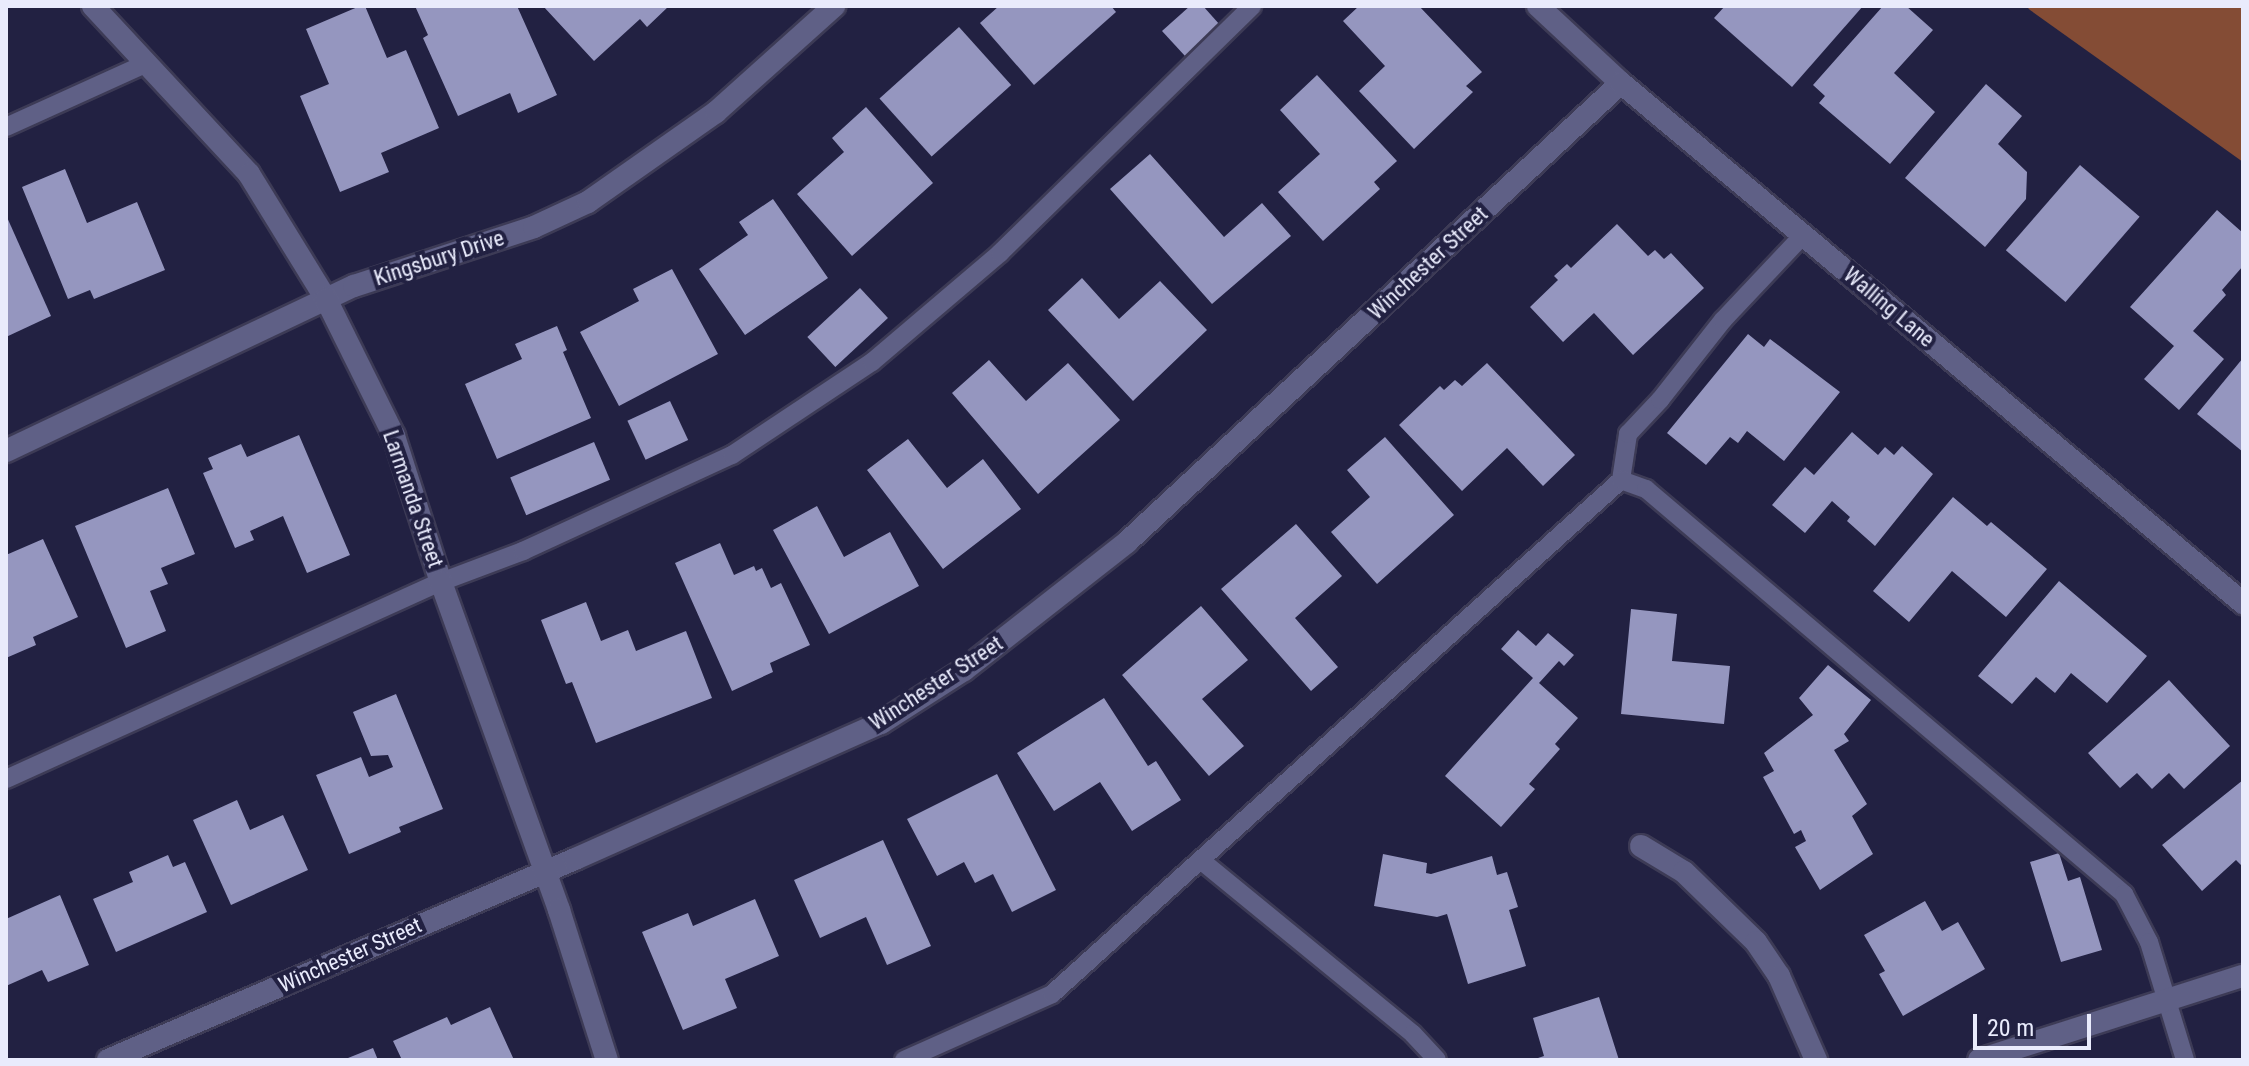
<!DOCTYPE html>
<html>
<head>
<meta charset="utf-8">
<style>
  body { margin:0 }
  #map { position:relative; width:2249px; height:1066px; overflow:hidden; background:#222142; font-family:"Roboto Condensed",sans-serif }
  div>[style] { position:absolute }
  .forest>* { inset:0; background:#844c35 }
  .building>* { inset:0; background:#9596bf; transform-origin:0 0 }
  .roads { filter:drop-shadow(2px 0 #3d3b56) drop-shadow(-2px 0 #3d3b56) drop-shadow(0 2px #3d3b56) drop-shadow(0 -2px #3d3b56) }
  .service>* { height:18px; margin:-9px; padding:0 9px; transform-origin:9px; border-radius:9px; background:#5f6086 }
  .minor>* { height:22px; margin:-11px; padding:0 11px; transform-origin:11px; border-radius:11px; background:#5f6086 }
  .tertiary>* { height:22px; margin:-11px; padding:0 11px; transform-origin:11px; border-radius:11px; background:#5f6086 }
  span { translate:-50% -50%; white-space:nowrap; text-align:center; line-height:1.15; -webkit-text-stroke:8px #222142; paint-order:stroke }
  .street-label { font-size:22px; color:#e9ebfc }
  .frame { position:absolute; inset:0; border:8px solid #e9ebfc; pointer-events:none }
  .scale { position:absolute; left:1973px; top:1014px; width:118px; height:36px; box-sizing:border-box; border:4px solid #e9ebfc; border-top:0; padding-left:10px; font-size:24px; line-height:28px; white-space:nowrap; color:#e9ebfc; -webkit-text-stroke:6px #222142; paint-order:stroke }
</style>
</head>
<body>
<div id="map">
  <div class="forest">
    <div style="clip-path:polygon(2026px 6px,2243px 6px,2243px 162px,2030px 10px)"></div>
  </div>
  <div class="building">
    <div style="clip-path:polygon(360px 6px,365px 6px,387px 58px,406px 50px,439px 128px,381px 153px,389px 172px,340px 192px,300px 96px,329px 84px,306px 29px)"></div>
    <div style="clip-path:polygon(415px 6px,517px 6px,557px 95px,518px 113px,510px 93px,458px 116px,423px 38px,428px 35px)"></div>
    <div style="clip-path:polygon(543px 6px,669px 6px,647px 27px,640px 19px,594px 61px)"></div>
    <div style="clip-path:polygon(999px 6px,1111px 6px,1116px 12px,1034px 85px,980px 23px)"></div>
    <div style="clip-path:polygon(1190px 6px,1203px 6px,1220px 25px,1185px 56px,1162px 31px)"></div>
    <div style="clip-path:polygon(1359px 6px,1419px 6px,1482px 72px,1466px 86px,1473px 92px,1414px 149px,1359px 91px,1385px 66px,1343px 21px)"></div>
    <div style="clip-path:polygon(1725px 6px,1863px 6px,1792px 87px,1714px 18px)"></div>
    <div style="clip-path:polygon(1883px 6px,1906px 6px,1933px 30px,1894px 73px,1935px 112px,1890px 164px,1819px 103px,1825px 96px,1813px 85px)"></div>
    <div style="left:959px;top:27px;width:78px;height:107px;rotate:48deg"></div>
    <div style="clip-path:polygon(1317px 75px,1397px 161px,1374px 182px,1380px 189px,1323px 241px,1278px 192px,1320px 154px,1280px 110px)"></div>
    <div style="clip-path:polygon(1986px 84px,2022px 116px,1998px 144px,2027px 172px,2026px 199px,1985px 247px,1905px 178px)"></div>
    <div style="clip-path:polygon(866px 107px,933px 183px,852px 256px,797px 194px,844px 152px,832px 138px)"></div>
    <div style="clip-path:polygon(1150px 154px,1224px 237px,1262px 203px,1291px 236px,1212px 304px,1110px 189px)"></div>
    <div style="left:2080px;top:165px;width:79px;height:113px;rotate:41deg"></div>
    <div style="clip-path:polygon(65px 169px,87px 223px,137px 202px,165px 270px,94px 299px,90px 290px,68px 299px,22px 187px)"></div>
    <div style="clip-path:polygon(773px 199px,828px 278px,745px 335px,699px 269px,748px 235px,739px 222px)"></div>
    <div style="clip-path:polygon(2217px 210px,2243px 233px,2243px 266px,2222px 290px,2226px 295px,2193px 331px,2224px 359px,2179px 410px,2144px 379px,2174px 346px,2130px 307px)"></div>
    <div style="clip-path:polygon(6px 215px,51px 316px,6px 337px)"></div>
    <div style="clip-path:polygon(1617px 224px,1648px 256px,1655px 250px,1664px 259px,1671px 253px,1704px 288px,1633px 355px,1594px 313px,1563px 342px,1530px 307px,1558px 280px,1554px 276px,1567px 264px,1571px 268px)"></div>
    <div style="clip-path:polygon(672px 269px,718px 354px,619px 406px,580px 332px,639px 301px,633px 289px)"></div>
    <div style="clip-path:polygon(1082px 278px,1119px 319px,1160px 281px,1207px 330px,1133px 401px,1048px 310px)"></div>
    <div style="left:860px;top:288px;width:41px;height:72px;rotate:47deg"></div>
    <div style="clip-path:polygon(557px 326px,567px 350px,563px 352px,591px 418px,497px 459px,465px 384px,522px 359px,515px 344px)"></div>
    <div style="clip-path:polygon(1748px 334px,1764px 347px,1770px 339px,1840px 392px,1784px 461px,1747px 431px,1738px 443px,1730px 437px,1706px 465px,1667px 433px)"></div>
    <div style="clip-path:polygon(2243px 358px,2243px 452px,2197px 414px)"></div>
    <div style="clip-path:polygon(989px 360px,1026px 401px,1068px 363px,1120px 420px,1038px 494px,952px 393px)"></div>
    <div style="clip-path:polygon(1487px 363px,1575px 455px,1543px 486px,1507px 448px,1462px 491px,1399px 425px,1440px 386px,1444px 390px,1455px 380px,1462px 386px)"></div>
    <div style="left:670px;top:401px;width:43px;height:47px;rotate:65deg"></div>
    <div style="clip-path:polygon(1852px 432px,1878px 455px,1885px 447px,1894px 455px,1902px 446px,1933px 474px,1875px 546px,1847px 521px,1850px 517px,1832px 501px,1805px 533px,1772px 505px,1805px 467px,1814px 475px)"></div>
    <div style="clip-path:polygon(299px 435px,350px 555px,307px 573px,283px 516px,250px 531px,254px 540px,235px 548px,203px 473px,213px 469px,208px 458px,241px 444px,247px 457px)"></div>
    <div style="clip-path:polygon(1385px 437px,1454px 515px,1377px 584px,1331px 532px,1370px 497px,1347px 470px)"></div>
    <div style="clip-path:polygon(908px 439px,947px 488px,983px 459px,1021px 509px,943px 569px,867px 470px)"></div>
    <div style="left:594px;top:442px;width:41px;height:91px;rotate:67deg"></div>
    <div style="clip-path:polygon(168px 488px,195px 554px,161px 568px,168px 584px,150px 591px,166px 631px,126px 648px,75px 526px)"></div>
    <div style="clip-path:polygon(1953px 497px,1987px 526px,1991px 522px,2047px 569px,2006px 617px,1952px 571px,1909px 622px,1873px 591px)"></div>
    <div style="clip-path:polygon(817px 506px,844px 557px,890px 532px,919px 586px,829px 634px,773px 530px)"></div>
    <div style="clip-path:polygon(1296px 524px,1342px 576px,1295px 618px,1338px 667px,1311px 691px,1221px 589px)"></div>
    <div style="clip-path:polygon(43px 539px,78px 617px,33px 637px,36px 645px,6px 658px,6px 555px)"></div>
    <div style="clip-path:polygon(720px 543px,734px 575px,754px 566px,756px 571px,762px 568px,771px 588px,781px 583px,810px 645px,770px 663px,773px 672px,732px 691px,675px 563px)"></div>
    <div style="clip-path:polygon(2059px 581px,2147px 656px,2107px 703px,2071px 673px,2055px 693px,2036px 677px,2012px 704px,1978px 676px)"></div>
    <div style="clip-path:polygon(586px 602px,601px 641px,628px 630px,636px 651px,686px 631px,712px 698px,596px 743px,572px 682px,566px 684px,541px 620px)"></div>
    <div style="clip-path:polygon(1201px 606px,1248px 660px,1202px 699px,1244px 746px,1209px 776px,1122px 675px)"></div>
    <div style="clip-path:polygon(1631px 609px,1677px 614px,1672px 661px,1730px 666px,1724px 724px,1621px 714px)"></div>
    <div style="clip-path:polygon(1518px 630px,1536px 646px,1548px 633px,1574px 655px,1564px 666px,1559px 661px,1539px 683px,1578px 718px,1555px 744px,1560px 749px,1529px 784px,1535px 789px,1501px 827px,1445px 776px,1533px 678px,1501px 649px)"></div>
    <div style="clip-path:polygon(1828px 665px,1871px 700px,1844px 734px,1849px 741px,1834px 750px,1867px 804px,1852px 816px,1873px 854px,1820px 890px,1795px 847px,1806px 841px,1801px 830px,1794px 834px,1763px 777px,1774px 771px,1764px 753px,1813px 715px,1799px 698px)"></div>
    <div style="clip-path:polygon(2169px 680px,2230px 746px,2184px 789px,2169px 773px,2152px 789px,2137px 773px,2120px 788px,2088px 753px)"></div>
    <div style="clip-path:polygon(396px 694px,443px 809px,399px 827px,401px 832px,349px 854px,316px 775px,361px 757px,369px 777px,393px 767px,388px 755px,371px 756px,353px 712px)"></div>
    <div style="clip-path:polygon(1104px 698px,1148px 766px,1156px 761px,1181px 800px,1132px 831px,1100px 782px,1054px 811px,1017px 753px)"></div>
    <div style="clip-path:polygon(997px 774px,1056px 890px,1012px 912px,993px 874px,975px 883px,964px 862px,937px 876px,907px 819px)"></div>
    <div style="clip-path:polygon(2243px 780px,2243px 867px,2236px 860px,2202px 891px,2162px 845px)"></div>
    <div style="clip-path:polygon(237px 800px,250px 830px,283px 815px,308px 870px,231px 905px,193px 820px)"></div>
    <div style="clip-path:polygon(883px 840px,931px 946px,887px 965px,866px 917px,820px 938px,794px 880px)"></div>
    <div style="clip-path:polygon(2059px 853px,2068px 881px,2080px 877px,2102px 950px,2061px 962px,2030px 862px)"></div>
    <div style="clip-path:polygon(1383px 854px,1427px 863px,1426px 873px,1431px 874px,1492px 856px,1497px 875px,1507px 872px,1518px 907px,1509px 910px,1526px 966px,1468px 984px,1447px 914px,1437px 917px,1374px 906px)"></div>
    <div style="clip-path:polygon(168px 855px,173px 867px,185px 862px,207px 912px,116px 952px,93px 899px,133px 882px,129px 872px)"></div>
    <div style="clip-path:polygon(60px 895px,89px 965px,48px 982px,42px 970px,6px 986px,6px 919px)"></div>
    <div style="clip-path:polygon(755px 899px,779px 956px,725px 979px,737px 1008px,683px 1030px,642px 932px,688px 913px,693px 926px)"></div>
    <div style="clip-path:polygon(1925px 901px,1942px 931px,1958px 922px,1985px 969px,1903px 1016px,1879px 974px,1885px 971px,1864px 935px)"></div>
    <div style="clip-path:polygon(1599px 997px,1619px 1060px,1532px 1060px,1544px 1056px,1533px 1018px)"></div>
    <div style="clip-path:polygon(490px 1007px,514px 1060px,402px 1060px,393px 1041px,447px 1017px,451px 1025px)"></div>
    <div style="clip-path:polygon(373px 1048px,378px 1060px,343px 1060px)"></div>
  </div>
  <div class="roads">
    <div class="service">
      <div style="left:6px;top:127px;width:155px;rotate:-24.4deg"></div>
      <div style="left:1621px;top:480px;width:47px;rotate:-81.3deg"></div>
      <div style="left:1628px;top:434px;width:47px;rotate:-46.7deg"></div>
      <div style="left:1660px;top:400px;width:102px;rotate:-51.8deg"></div>
      <div style="left:1723px;top:320px;width:117px;rotate:-46.7deg"></div>
      <div style="left:6px;top:779px;width:478px;rotate:-24.4deg"></div>
      <div style="left:441px;top:582px;width:88px;rotate:-20.7deg"></div>
      <div style="left:523px;top:551px;width:230px;rotate:-24.7deg"></div>
      <div style="left:732px;top:455px;width:168px;rotate:-33.6deg"></div>
      <div style="left:872px;top:362px;width:168px;rotate:-40.4deg"></div>
      <div style="left:1000px;top:253px;width:353px;rotate:-44.4deg"></div>
      <div style="left:1203px;top:862px;width:271px;rotate:39.3deg"></div>
      <div style="left:1413px;top:1034px;width:35px;rotate:47deg"></div>
      <div style="left:904px;top:1060px;width:162px;rotate:-24deg"></div>
      <div style="left:1052px;top:994px;width:767px;rotate:-42.09deg"></div>
      <div style="left:1621px;top:480px;width:27px;rotate:20deg"></div>
      <div style="left:1646px;top:489px;width:627px;rotate:40.27deg"></div>
      <div style="left:2124px;top:894px;width:54px;rotate:62.5deg"></div>
      <div style="left:2149px;top:942px;width:123px;rotate:73deg"></div>
    </div>
    <div class="minor">
      <div style="left:6px;top:451px;width:385px;rotate:-25.4deg"></div>
      <div style="left:354px;top:286px;width:189px;rotate:-18.1deg"></div>
      <div style="left:534px;top:227px;width:60px;rotate:-24.8deg"></div>
      <div style="left:588px;top:202px;width:156px;rotate:-35.1deg"></div>
      <div style="left:716px;top:112px;width:159px;rotate:-41.9deg"></div>
      <div style="left:1641px;top:846px;width:50px;rotate:31.2deg"></div>
      <div style="left:1684px;top:872px;width:100px;rotate:44.2deg"></div>
      <div style="left:1756px;top:942px;width:41px;rotate:55.9deg"></div>
      <div style="left:1779px;top:976px;width:92px;rotate:66.2deg"></div>
      <div style="left:108px;top:1060px;width:508px;rotate:-23.29deg"></div>
      <div style="left:575px;top:859px;width:335px;rotate:-24deg"></div>
      <div style="left:881px;top:723px;width:98px;rotate:-32.6deg"></div>
      <div style="left:964px;top:670px;width:207px;rotate:-38.1deg"></div>
      <div style="left:1127px;top:542px;width:674px;rotate:-42.9deg"></div>
      <div style="left:1979px;top:1060px;width:277px;rotate:-17.7deg"></div>
    </div>
    <div class="tertiary">
      <div style="left:93px;top:6px;width:229px;rotate:47.1deg"></div>
      <div style="left:249px;top:174px;width:147px;rotate:58.4deg"></div>
      <div style="left:326px;top:299px;width:153px;rotate:63.6deg"></div>
      <div style="left:394px;top:436px;width:153px;rotate:72.2deg"></div>
      <div style="left:441px;top:582px;width:349px;rotate:70.2deg"></div>
      <div style="left:559px;top:910px;width:157px;rotate:72.3deg"></div>
      <div style="left:1538px;top:6px;width:113px;rotate:42.9deg"></div>
      <div style="left:1621px;top:83px;width:811px;rotate:39.9deg"></div>
    </div>
  </div>
  <div class="street-label">
    <span style="left:439px;top:258px;rotate:-18deg">Kingsbury Drive</span>
    <span style="left:1428px;top:263px;rotate:-43deg">Winchester Street</span>
    <span style="left:1889px;top:307px;rotate:40deg">Walling Lane</span>
    <span style="left:413px;top:499px;rotate:71deg">Larmanda Street</span>
    <span style="left:936px;top:683px;rotate:-33deg">Winchester Street</span>
    <span style="left:350px;top:955px;rotate:-24deg">Winchester Street</span>
  </div>
  <div class="frame"></div>
  <div class="scale">20 m</div>
</div>
</body>
</html>
